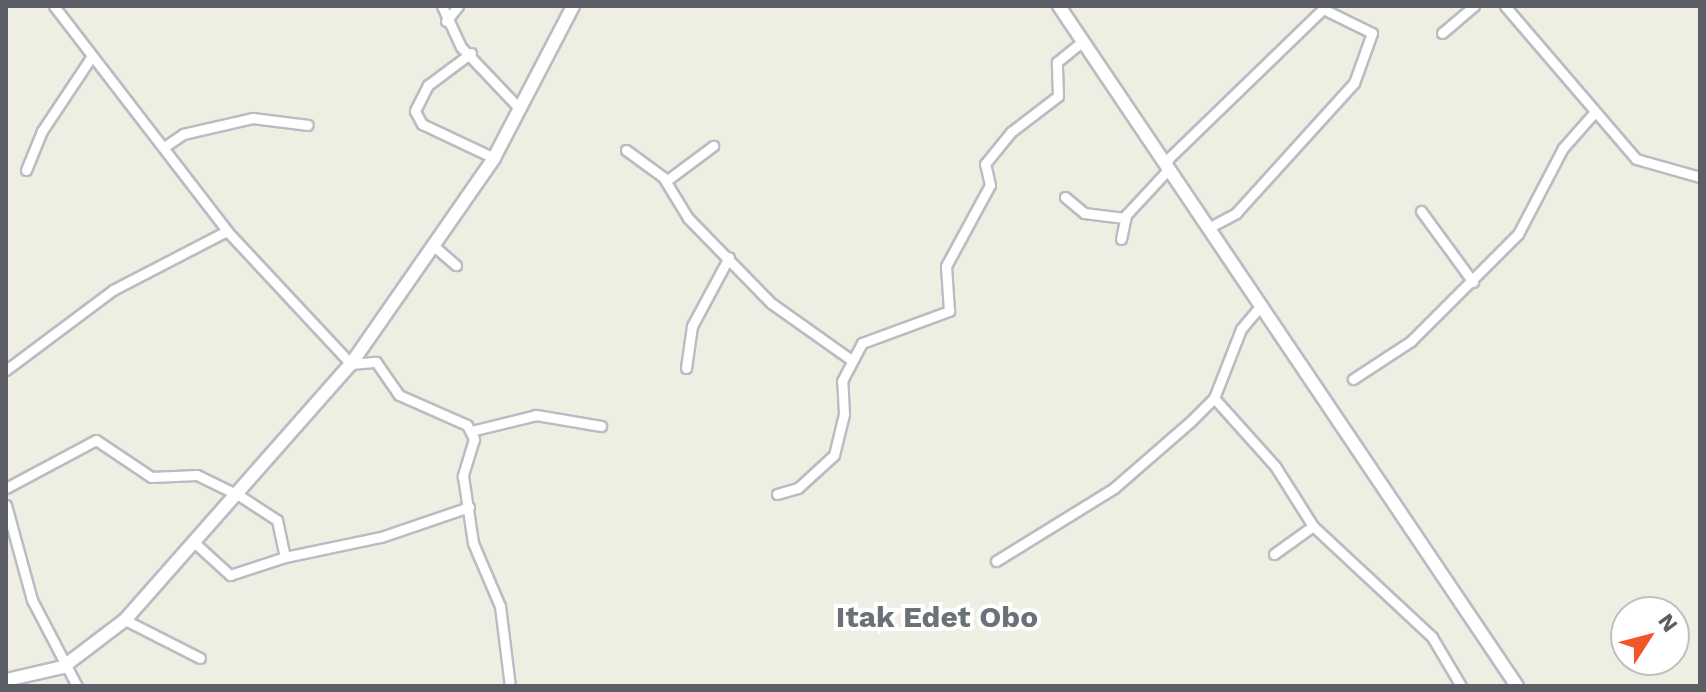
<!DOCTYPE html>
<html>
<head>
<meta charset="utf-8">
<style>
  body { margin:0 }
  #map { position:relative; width:1706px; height:692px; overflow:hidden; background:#efeee3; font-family:"Work Sans",sans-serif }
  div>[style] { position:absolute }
  .roads { filter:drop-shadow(2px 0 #bbbcc3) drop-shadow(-2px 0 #bbbcc3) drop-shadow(0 2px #bbbcc3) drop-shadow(0 -2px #bbbcc3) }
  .street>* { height:9px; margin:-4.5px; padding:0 4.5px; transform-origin:4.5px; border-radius:4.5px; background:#fff }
  .secondary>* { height:12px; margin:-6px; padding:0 6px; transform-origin:6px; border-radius:6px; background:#fff }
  span { translate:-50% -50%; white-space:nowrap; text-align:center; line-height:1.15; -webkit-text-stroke:8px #fff; paint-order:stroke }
  .quarter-label { font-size:30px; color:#6c7077; font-weight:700 }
  .frame { position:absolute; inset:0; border:8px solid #5b5e65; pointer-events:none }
  .north { position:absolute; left:1610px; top:596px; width:80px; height:80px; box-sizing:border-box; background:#fff; border:2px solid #bdbfc1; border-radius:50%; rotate:54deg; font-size:22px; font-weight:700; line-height:32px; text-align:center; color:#5b5e65 }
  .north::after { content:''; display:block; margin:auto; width:28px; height:36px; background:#f05628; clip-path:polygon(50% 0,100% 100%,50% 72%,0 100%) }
</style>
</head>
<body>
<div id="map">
  <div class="roads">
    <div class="street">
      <div style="left:54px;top:6px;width:284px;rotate:52.4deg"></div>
      <div style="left:227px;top:231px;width:182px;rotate:47deg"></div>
      <div style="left:351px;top:364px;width:25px;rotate:-5deg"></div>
      <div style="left:376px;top:362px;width:40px;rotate:55.1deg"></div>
      <div style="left:399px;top:395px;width:74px;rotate:23.8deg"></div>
      <div style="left:467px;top:425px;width:16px;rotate:63deg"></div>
      <div style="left:474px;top:439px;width:39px;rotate:107deg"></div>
      <div style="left:463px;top:476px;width:68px;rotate:81.5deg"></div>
      <div style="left:473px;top:543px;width:69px;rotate:66.8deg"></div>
      <div style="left:500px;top:606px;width:81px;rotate:82.9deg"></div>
      <div style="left:442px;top:6px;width:45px;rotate:65.1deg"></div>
      <div style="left:461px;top:47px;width:84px;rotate:46.4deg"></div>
      <div style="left:1505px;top:6px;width:201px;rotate:49.4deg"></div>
      <div style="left:1636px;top:159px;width:66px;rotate:15.7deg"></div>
      <div style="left:446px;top:21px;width:19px;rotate:-51deg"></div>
      <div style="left:1442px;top:33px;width:42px;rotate:-40.2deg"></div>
      <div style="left:471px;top:53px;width:54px;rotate:143.3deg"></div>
      <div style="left:428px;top:85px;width:29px;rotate:117deg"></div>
      <div style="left:415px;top:111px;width:15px;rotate:62deg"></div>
      <div style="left:422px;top:124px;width:80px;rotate:25.3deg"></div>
      <div style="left:164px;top:147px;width:23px;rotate:-34deg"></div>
      <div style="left:183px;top:134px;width:72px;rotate:-12.9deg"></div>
      <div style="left:253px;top:118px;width:55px;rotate:7.3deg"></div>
      <div style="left:626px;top:150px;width:46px;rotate:36.1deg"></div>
      <div style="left:663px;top:177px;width:48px;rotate:58.6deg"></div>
      <div style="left:688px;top:218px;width:119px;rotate:45.7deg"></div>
      <div style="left:771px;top:303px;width:97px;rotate:35.3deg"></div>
      <div style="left:26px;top:170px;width:42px;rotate:-67.7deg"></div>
      <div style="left:42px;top:131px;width:87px;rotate:-56.3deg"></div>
      <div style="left:666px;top:181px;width:59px;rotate:-36.7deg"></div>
      <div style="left:1065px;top:197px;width:25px;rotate:40deg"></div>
      <div style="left:1084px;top:213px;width:41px;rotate:7deg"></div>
      <div style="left:1421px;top:211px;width:88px;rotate:53.8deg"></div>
      <div style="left:1210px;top:227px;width:30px;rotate:-28deg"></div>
      <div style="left:1236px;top:213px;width:176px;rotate:-47.8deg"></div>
      <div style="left:1354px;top:83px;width:53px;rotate:-70.2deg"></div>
      <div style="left:1372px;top:33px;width:55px;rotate:-153.9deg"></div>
      <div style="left:1121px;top:239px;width:25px;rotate:-78deg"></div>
      <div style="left:1126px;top:215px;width:59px;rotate:-47.1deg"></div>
      <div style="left:1166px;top:172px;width:13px;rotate:-81deg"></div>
      <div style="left:1168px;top:159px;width:220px;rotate:-44.1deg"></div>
      <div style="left:435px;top:247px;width:28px;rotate:41deg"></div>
      <div style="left:686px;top:368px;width:42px;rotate:-81.9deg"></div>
      <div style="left:692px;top:326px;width:78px;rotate:-61.8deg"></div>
      <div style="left:6px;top:370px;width:134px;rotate:-36.8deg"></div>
      <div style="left:113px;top:290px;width:128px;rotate:-27.4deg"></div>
      <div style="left:1353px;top:379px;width:69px;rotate:-33.2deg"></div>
      <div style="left:1411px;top:341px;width:151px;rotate:-45deg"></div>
      <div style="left:1518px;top:234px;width:97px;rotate:-62.4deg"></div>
      <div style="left:1563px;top:148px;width:45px;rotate:-48.6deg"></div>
      <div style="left:1214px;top:398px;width:91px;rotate:48.1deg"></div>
      <div style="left:1275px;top:466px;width:71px;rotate:57.7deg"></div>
      <div style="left:1313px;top:526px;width:48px;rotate:144.3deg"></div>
      <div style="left:471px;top:431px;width:67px;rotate:-13.8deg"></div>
      <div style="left:536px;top:415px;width:66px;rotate:9.6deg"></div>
      <div style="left:6px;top:488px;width:102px;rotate:-28.1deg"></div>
      <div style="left:96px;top:440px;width:66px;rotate:33.9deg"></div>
      <div style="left:151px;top:477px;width:46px;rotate:-2.5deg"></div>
      <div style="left:197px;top:475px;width:48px;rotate:26deg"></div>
      <div style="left:240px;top:496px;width:44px;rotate:33deg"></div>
      <div style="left:277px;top:520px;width:38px;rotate:78deg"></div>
      <div style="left:285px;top:557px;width:98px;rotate:-11.8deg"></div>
      <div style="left:381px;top:537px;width:93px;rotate:-18.8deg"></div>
      <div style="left:777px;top:494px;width:22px;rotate:-16deg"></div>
      <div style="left:798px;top:488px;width:49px;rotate:-42.5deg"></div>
      <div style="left:834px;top:455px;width:42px;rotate:-76.3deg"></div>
      <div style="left:844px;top:414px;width:33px;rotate:-93deg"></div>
      <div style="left:842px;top:381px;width:43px;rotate:-62.2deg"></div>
      <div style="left:862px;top:343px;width:93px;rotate:-20.2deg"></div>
      <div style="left:949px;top:311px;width:45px;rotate:-93.8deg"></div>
      <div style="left:946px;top:266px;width:92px;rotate:-61.5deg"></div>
      <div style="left:990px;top:185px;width:22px;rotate:-103deg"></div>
      <div style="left:985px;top:164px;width:41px;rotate:-50.9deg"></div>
      <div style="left:1011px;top:132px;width:59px;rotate:-37.5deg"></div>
      <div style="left:1058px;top:96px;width:34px;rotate:-92deg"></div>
      <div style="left:1057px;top:62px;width:33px;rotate:-39deg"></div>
      <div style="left:6px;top:505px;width:98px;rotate:74.7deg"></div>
      <div style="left:32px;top:600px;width:97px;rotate:62.4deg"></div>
      <div style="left:1313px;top:526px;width:163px;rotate:43deg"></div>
      <div style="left:1432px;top:637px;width:57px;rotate:59.4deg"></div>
      <div style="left:197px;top:545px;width:45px;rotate:42.3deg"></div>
      <div style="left:230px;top:575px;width:58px;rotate:-18.1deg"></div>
      <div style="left:996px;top:561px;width:139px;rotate:-31.7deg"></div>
      <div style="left:1114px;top:488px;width:101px;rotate:-41deg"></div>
      <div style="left:1190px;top:422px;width:34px;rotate:-45deg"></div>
      <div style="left:1214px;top:398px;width:74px;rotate:-68.6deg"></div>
      <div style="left:1241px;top:329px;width:30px;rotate:-50deg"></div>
      <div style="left:125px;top:620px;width:84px;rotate:26.9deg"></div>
    </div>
    <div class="secondary">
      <div style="left:1059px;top:6px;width:820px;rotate:56.04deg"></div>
      <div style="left:6px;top:680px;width:58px;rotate:-12.8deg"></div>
      <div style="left:63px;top:667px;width:78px;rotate:-37.2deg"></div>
      <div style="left:125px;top:620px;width:341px;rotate:-48.6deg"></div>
      <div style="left:351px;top:364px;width:251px;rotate:-55.2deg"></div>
      <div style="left:494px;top:158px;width:171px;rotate:-62.5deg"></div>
    </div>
  </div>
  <div class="quarter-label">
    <span style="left:937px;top:617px">Itak Edet Obo</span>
  </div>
  <div class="frame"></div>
  <div class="north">N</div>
</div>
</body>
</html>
